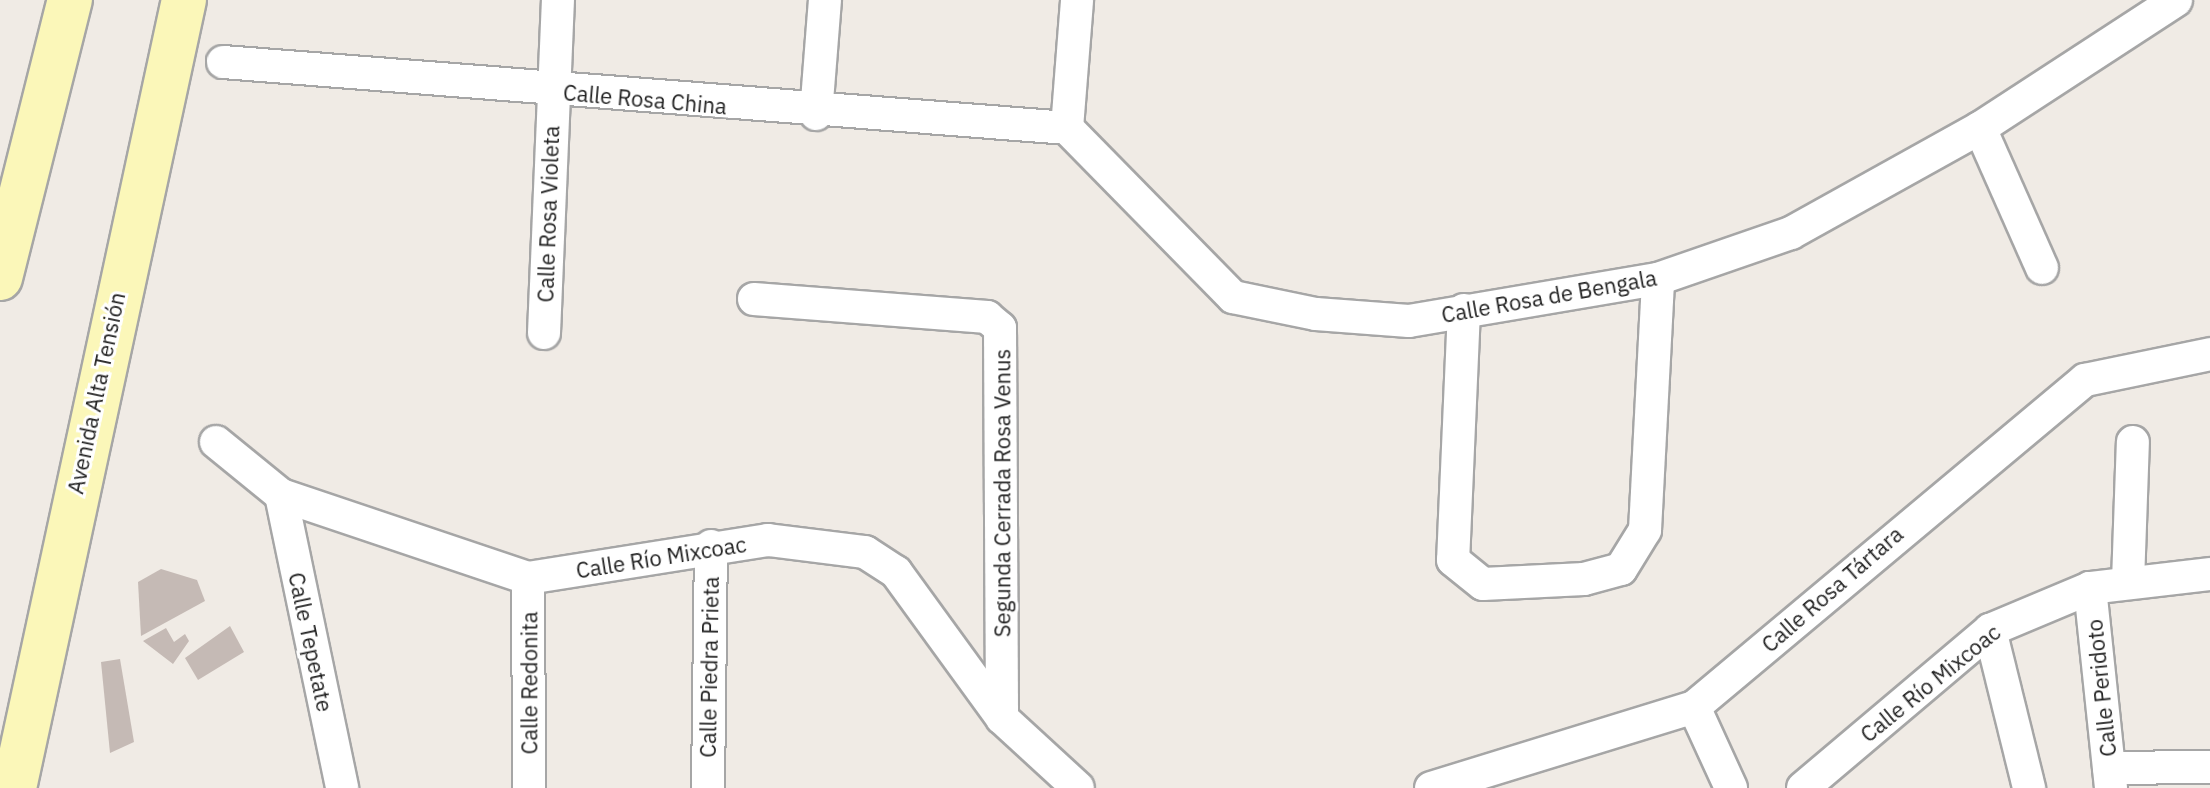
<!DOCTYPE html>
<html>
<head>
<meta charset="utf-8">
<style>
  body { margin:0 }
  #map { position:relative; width:2210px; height:788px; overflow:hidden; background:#f0ebe5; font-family:"IBM Plex Sans",sans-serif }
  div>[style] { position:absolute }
  .building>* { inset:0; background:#c5bab5 }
  .roads { filter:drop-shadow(2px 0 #a6a6a6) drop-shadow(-2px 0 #a6a6a6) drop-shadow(0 2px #a6a6a6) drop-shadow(0 -2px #a6a6a6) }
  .street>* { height:32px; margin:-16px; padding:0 16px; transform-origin:16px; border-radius:16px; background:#fff }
  .secondary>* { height:44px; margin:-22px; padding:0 22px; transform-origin:22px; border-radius:22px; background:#fbf7b9 }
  span { translate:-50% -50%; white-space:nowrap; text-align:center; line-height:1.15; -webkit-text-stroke:6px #fff; paint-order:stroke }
  .street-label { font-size:22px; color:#1f1f1f }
</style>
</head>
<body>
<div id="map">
  <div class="building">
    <div style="clip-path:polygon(161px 569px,197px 580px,205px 601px,141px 636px,138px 582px)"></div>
    <div style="clip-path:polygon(230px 626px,244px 652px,198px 680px,185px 658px)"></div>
    <div style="clip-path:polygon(166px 628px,174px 642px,185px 634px,189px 641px,173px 664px,143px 641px)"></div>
    <div style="clip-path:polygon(120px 659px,134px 742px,110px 753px,101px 662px)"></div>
  </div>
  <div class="roads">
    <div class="street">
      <div style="left:223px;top:62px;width:847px;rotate:4.47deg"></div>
      <div style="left:816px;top:114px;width:114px;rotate:-85.5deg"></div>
      <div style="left:1067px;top:128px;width:237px;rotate:45.5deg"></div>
      <div style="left:1233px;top:297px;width:85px;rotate:11.6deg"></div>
      <div style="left:1316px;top:314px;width:93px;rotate:4.3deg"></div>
      <div style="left:1409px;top:321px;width:253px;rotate:-9.6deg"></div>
      <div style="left:1658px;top:279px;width:141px;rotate:-19.1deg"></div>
      <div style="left:1791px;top:233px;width:216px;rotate:-29.1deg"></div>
      <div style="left:1980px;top:128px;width:234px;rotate:-33.1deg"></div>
      <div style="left:1067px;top:128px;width:128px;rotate:-85.5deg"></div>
      <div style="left:1980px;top:128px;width:153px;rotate:66.1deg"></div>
      <div style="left:754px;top:299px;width:234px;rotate:4.4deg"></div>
      <div style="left:987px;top:317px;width:17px;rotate:40deg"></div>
      <div style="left:1000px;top:328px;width:390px;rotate:89.7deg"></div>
      <div style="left:1464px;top:310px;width:250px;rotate:92.5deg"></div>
      <div style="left:1453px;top:560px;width:38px;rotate:39deg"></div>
      <div style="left:1483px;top:584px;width:101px;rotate:-2.8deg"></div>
      <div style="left:1584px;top:579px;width:38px;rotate:-15deg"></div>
      <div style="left:1621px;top:569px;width:46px;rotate:-58.4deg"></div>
      <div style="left:1645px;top:530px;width:251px;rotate:-87deg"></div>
      <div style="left:544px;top:333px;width:333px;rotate:-87.6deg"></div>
      <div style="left:216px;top:442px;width:84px;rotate:39.2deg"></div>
      <div style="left:281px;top:495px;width:261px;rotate:18.6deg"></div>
      <div style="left:528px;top:578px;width:243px;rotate:-9deg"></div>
      <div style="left:768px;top:540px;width:98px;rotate:7.1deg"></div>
      <div style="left:865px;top:552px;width:37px;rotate:33deg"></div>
      <div style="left:896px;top:572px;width:180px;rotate:54deg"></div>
      <div style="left:1002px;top:718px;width:103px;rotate:42.6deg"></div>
      <div style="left:281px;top:495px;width:299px;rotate:78.2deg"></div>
      <div style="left:528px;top:578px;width:210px;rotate:89.7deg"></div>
      <div style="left:2128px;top:582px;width:140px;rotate:-88deg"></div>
      <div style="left:2090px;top:588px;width:201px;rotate:84deg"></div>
      <div style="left:1990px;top:630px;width:163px;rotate:76.1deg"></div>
      <div style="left:1694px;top:707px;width:89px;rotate:65.4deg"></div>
      <div style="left:2109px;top:768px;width:101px;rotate:-0.6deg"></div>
      <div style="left:708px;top:788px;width:242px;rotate:-89.3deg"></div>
      <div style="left:1431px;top:788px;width:275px;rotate:-17.1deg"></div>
      <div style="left:1694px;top:707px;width:510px;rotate:-39.91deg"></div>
      <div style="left:2085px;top:380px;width:128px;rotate:-11.7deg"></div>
      <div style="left:1803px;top:788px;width:245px;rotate:-40.2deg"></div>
      <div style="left:1990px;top:630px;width:108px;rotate:-22.8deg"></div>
      <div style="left:2090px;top:588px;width:121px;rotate:-6.7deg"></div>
    </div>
    <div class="secondary">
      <div style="left:0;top:278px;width:287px;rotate:-75.9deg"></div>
      <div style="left:14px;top:788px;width:806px;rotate:-77.83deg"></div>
    </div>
  </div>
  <div class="street-label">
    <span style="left:645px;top:99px;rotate:5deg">Calle Rosa China</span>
    <span style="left:548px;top:214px;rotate:-88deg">Calle Rosa Violeta</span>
    <span style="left:1549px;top:296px;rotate:-10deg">Calle Rosa de Bengala</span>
    <span style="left:96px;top:393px;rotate:-78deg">Avenida Alta Tensión</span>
    <span style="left:1002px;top:493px;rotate:-90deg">Segunda Cerrada Rosa Venus</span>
    <span style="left:661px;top:557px;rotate:-9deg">Calle Río Mixcoac</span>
    <span style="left:1832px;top:589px;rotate:-41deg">Calle Rosa Tártara</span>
    <span style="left:311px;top:642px;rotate:78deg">Calle Tepetate</span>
    <span style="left:709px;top:667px;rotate:-89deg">Calle Piedra Prieta</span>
    <span style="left:529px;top:683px;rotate:-90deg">Calle Redonita</span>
    <span style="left:1930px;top:683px;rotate:-39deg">Calle Río Mixcoac</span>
    <span style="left:2101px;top:688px;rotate:-96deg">Calle Peridoto</span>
  </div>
</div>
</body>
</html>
